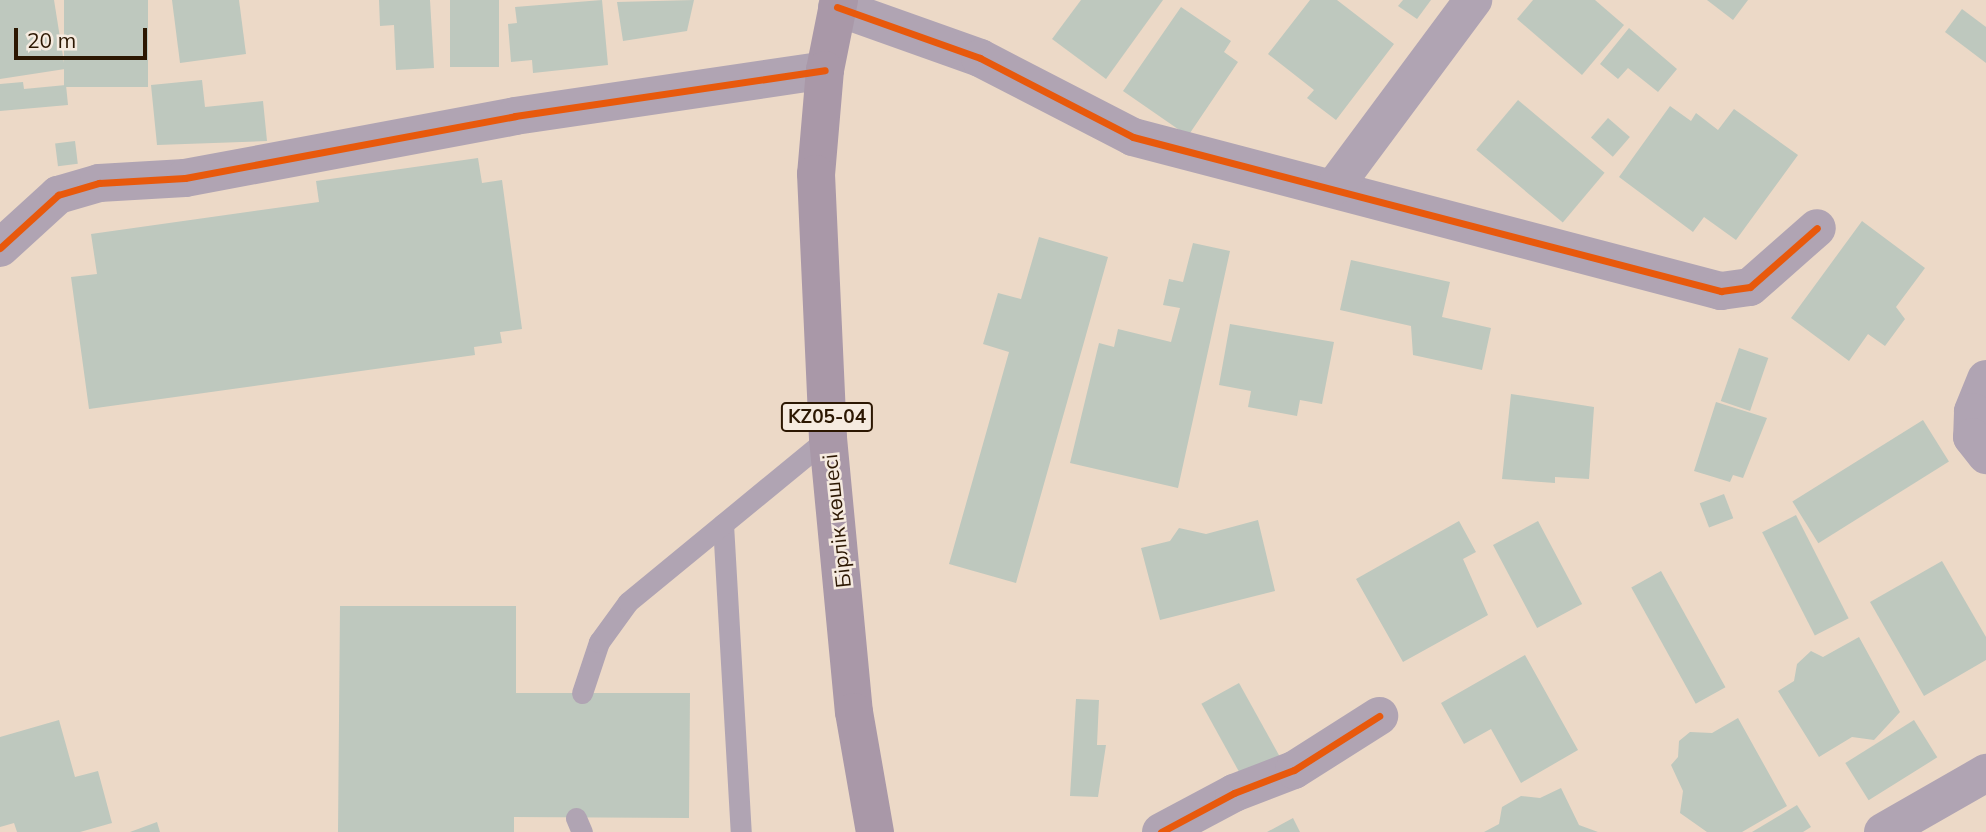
<!DOCTYPE html>
<html>
<head>
<meta charset="utf-8">
<style>
  body { margin:0 }
  #map { position:relative; width:1986px; height:832px; overflow:hidden; background:#ecd9c7; font-family:Mulish,sans-serif }
  div>[style] { position:absolute }
  .building>* { inset:0; background:#bec8be; transform-origin:0 0 }
  .lane>* { height:21px; margin:-10.5px; padding:0 10.5px; transform-origin:10.5px; border-radius:10.5px; background:#b0a4b3 }
  .street>* { height:38px; margin:-19px; padding:0 19px; transform-origin:19px; border-radius:19px; background:#b0a4b3 }
  .primary>* { height:38px; margin:-19px; padding:0 19px; transform-origin:19px; border-radius:19px; background:#a998a8 }
  .cycleway>* { height:7px; margin:-3.5px; padding:0 3.5px; transform-origin:3.5px; border-radius:3.5px; background:#e8590c }
  span { translate:-50% -50%; white-space:nowrap; text-align:center; line-height:1.15; -webkit-text-stroke:5px #f6ebe0; paint-order:stroke }
  .shield-label span { padding:2px 5px; background:#f6ebe0; border:2px solid; border-radius:5px; -webkit-text-stroke-width:0 }
  .shield-label { font-size:19px; color:#2c1702; font-weight:700 }
  .street-label { font-size:21px; color:#2c1702 }
  .scale { position:absolute; left:14px; top:28px; width:133px; height:32px; box-sizing:border-box; border:4px solid #2c1702; border-top:0; padding-left:9px; font-size:21px; line-height:24px; white-space:nowrap; color:#2c1702; -webkit-text-stroke:5px #f6ebe0; paint-order:stroke }
</style>
</head>
<body>
<div id="map">
  <div class="building">
    <div style="clip-path:polygon(0 0,54px 0,65px 69px,0 79px)"></div>
    <div style="left:64px;top:0;width:84px;height:87px"></div>
    <div style="clip-path:polygon(172px 0,239px 0,246px 54px,180px 63px)"></div>
    <div style="clip-path:polygon(379px 0,430px 0,434px 68px,396px 70px,394px 25px,380px 26px)"></div>
    <div style="left:450px;top:0;width:49px;height:67px"></div>
    <div style="clip-path:polygon(602px 0,608px 65px,533px 73px,532px 60px,511px 62px,508px 24px,517px 23px,515px 7px)"></div>
    <div style="clip-path:polygon(694px 0,687px 31px,623px 41px,617px 2px)"></div>
    <div style="clip-path:polygon(1081px 0,1163px 0,1106px 79px,1052px 39px)"></div>
    <div style="clip-path:polygon(1310px 0,1337px 0,1394px 44px,1336px 120px,1307px 98px,1314px 90px,1268px 54px)"></div>
    <div style="clip-path:polygon(1403px 0,1431px 0,1417px 19px,1398px 6px)"></div>
    <div style="clip-path:polygon(1533px 0,1595px 0,1624px 25px,1582px 75px,1517px 19px)"></div>
    <div style="clip-path:polygon(1707px 0,1748px 0,1733px 20px)"></div>
    <div style="clip-path:polygon(1181px 7px,1231px 41px,1224px 52px,1238px 62px,1188px 136px,1123px 91px)"></div>
    <div style="clip-path:polygon(1962px 9px,1986px 27px,1986px 63px,1945px 32px)"></div>
    <div style="clip-path:polygon(1629px 28px,1677px 69px,1658px 92px,1628px 68px,1618px 79px,1600px 64px)"></div>
    <div style="clip-path:polygon(202px 80px,205px 107px,263px 101px,267px 141px,157px 145px,151px 85px)"></div>
    <div style="clip-path:polygon(23px 82px,24px 89px,66px 85px,68px 105px,0 111px,0 84px)"></div>
    <div style="left:1518px;top:100px;width:113px;height:65px;rotate:40deg"></div>
    <div style="clip-path:polygon(1670px 106px,1691px 121px,1696px 113px,1718px 130px,1734px 109px,1798px 155px,1736px 240px,1704px 217px,1693px 232px,1619px 177px)"></div>
    <div style="left:1608px;top:118px;width:29px;height:26px;rotate:41deg"></div>
    <div style="left:75px;top:141px;width:23px;height:20px;rotate:83deg"></div>
    <div style="clip-path:polygon(478px 158px,482px 183px,502px 180px,522px 329px,500px 332px,502px 343px,474px 347px,475px 355px,89px 409px,71px 277px,97px 274px,91px 234px,319px 202px,316px 181px)"></div>
    <div style="clip-path:polygon(1862px 221px,1925px 268px,1896px 307px,1905px 319px,1885px 346px,1868px 334px,1849px 361px,1791px 318px)"></div>
    <div style="clip-path:polygon(1039px 237px,1108px 257px,1016px 583px,949px 564px,1009px 352px,983px 344px,998px 293px,1021px 299px)"></div>
    <div style="clip-path:polygon(1193px 243px,1230px 251px,1178px 488px,1070px 463px,1099px 343px,1114px 347px,1118px 329px,1171px 342px,1180px 308px,1163px 305px,1169px 279px,1183px 282px)"></div>
    <div style="clip-path:polygon(1351px 260px,1450px 282px,1442px 317px,1491px 328px,1482px 370px,1413px 355px,1411px 326px,1340px 310px)"></div>
    <div style="clip-path:polygon(1230px 324px,1334px 342px,1322px 404px,1300px 400px,1297px 416px,1248px 407px,1251px 391px,1219px 385px)"></div>
    <div style="left:1739px;top:348px;width:31px;height:56px;rotate:19deg"></div>
    <div style="clip-path:polygon(1511px 394px,1594px 407px,1589px 479px,1555px 477px,1555px 483px,1502px 479px)"></div>
    <div style="clip-path:polygon(1716px 402px,1767px 418px,1743px 478px,1733px 475px,1730px 482px,1694px 471px)"></div>
    <div style="left:1923px;top:420px;width:49px;height:154px;rotate:58deg"></div>
    <div style="left:1724px;top:494px;width:26px;height:26px;rotate:69deg"></div>
    <div style="left:1796px;top:515px;width:116px;height:38px;rotate:63deg"></div>
    <div style="clip-path:polygon(1258px 520px,1275px 591px,1160px 620px,1141px 548px,1170px 541px,1179px 528px,1206px 534px)"></div>
    <div style="clip-path:polygon(1459px 521px,1476px 552px,1463px 559px,1488px 615px,1403px 662px,1356px 579px)"></div>
    <div style="left:1538px;top:521px;width:94px;height:51px;rotate:62deg"></div>
    <div style="clip-path:polygon(1942px 561px,1986px 637px,1986px 660px,1924px 696px,1870px 602px)"></div>
    <div style="left:1661px;top:571px;width:133px;height:34px;rotate:61deg"></div>
    <div style="clip-path:polygon(340px 606px,516px 606px,516px 693px,690px 693px,689px 818px,514px 817px,514px 832px,338px 832px)"></div>
    <div style="clip-path:polygon(1859px 637px,1900px 712px,1874px 740px,1852px 737px,1819px 757px,1778px 691px,1794px 681px,1797px 664px,1811px 651px,1823px 657px)"></div>
    <div style="clip-path:polygon(1525px 655px,1578px 750px,1521px 783px,1491px 729px,1464px 744px,1441px 703px)"></div>
    <div style="left:1239px;top:683px;width:92px;height:43px;rotate:61deg"></div>
    <div style="clip-path:polygon(1076px 699px,1099px 700px,1097px 745px,1106px 745px,1098px 797px,1070px 796px)"></div>
    <div style="clip-path:polygon(1738px 718px,1787px 806px,1742px 832px,1707px 832px,1680px 813px,1683px 791px,1671px 765px,1678px 757px,1679px 741px,1690px 732px,1712px 733px)"></div>
    <div style="clip-path:polygon(59px 720px,75px 777px,98px 771px,112px 823px,80px 832px,17px 832px,14px 823px,0 827px,0 737px)"></div>
    <div style="left:1914px;top:720px;width:44px;height:81px;rotate:58deg"></div>
    <div style="clip-path:polygon(1561px 788px,1579px 825px,1598px 832px,1484px 832px,1499px 824px,1502px 807px,1521px 796px,1540px 798px)"></div>
    <div style="clip-path:polygon(1797px 805px,1811px 827px,1803px 832px,1752px 832px)"></div>
    <div style="clip-path:polygon(1293px 818px,1300px 832px,1267px 832px)"></div>
    <div style="clip-path:polygon(157px 822px,160px 832px,130px 832px)"></div>
  </div>
  <div class="lane">
    <div style="left:723px;top:524px;width:309px;rotate:86.7deg"></div>
    <div style="left:582px;top:693px;width:54px;rotate:-71.6deg"></div>
    <div style="left:599px;top:642px;width:49px;rotate:-54.1deg"></div>
    <div style="left:628px;top:602px;width:259px;rotate:-39.4deg"></div>
    <div style="left:576px;top:818px;width:15px;rotate:67deg"></div>
  </div>
  <div class="street">
    <div style="left:837px;top:7px;width:152px;rotate:19.6deg"></div>
    <div style="left:980px;top:58px;width:172px;rotate:27.3deg"></div>
    <div style="left:1133px;top:137px;width:608px;rotate:14.68deg"></div>
    <div style="left:1721px;top:291px;width:29px;rotate:-8deg"></div>
    <div style="left:1750px;top:287px;width:89px;rotate:-41.4deg"></div>
    <div style="left:1335px;top:186px;width:232px;rotate:-53.4deg"></div>
    <div style="left:0;top:248px;width:79px;rotate:-42.4deg"></div>
    <div style="left:58px;top:195px;width:43px;rotate:-16.3deg"></div>
    <div style="left:99px;top:183px;width:86px;rotate:-3.3deg"></div>
    <div style="left:185px;top:178px;width:336px;rotate:-10.6deg"></div>
    <div style="left:515px;top:116px;width:313px;rotate:-8.4deg"></div>
    <div style="left:1986px;top:379px;width:35px;rotate:112deg"></div>
    <div style="left:1973px;top:412px;width:25px;rotate:92deg"></div>
    <div style="left:1972px;top:437px;width:23px;rotate:52deg"></div>
    <div style="left:1161px;top:832px;width:83px;rotate:-28.1deg"></div>
    <div style="left:1234px;top:793px;width:64px;rotate:-21deg"></div>
    <div style="left:1294px;top:770px;width:101px;rotate:-32.4deg"></div>
    <div style="left:1883px;top:832px;width:119px;rotate:-29.8deg"></div>
  </div>
  <div class="primary">
    <div style="left:839px;top:0;width:71px;rotate:101.3deg"></div>
    <div style="left:825px;top:70px;width:104px;rotate:94.9deg"></div>
    <div style="left:816px;top:174px;width:264px;rotate:87.4deg"></div>
    <div style="left:828px;top:438px;width:275px;rotate:84.6deg"></div>
    <div style="left:854px;top:712px;width:122px;rotate:80.1deg"></div>
  </div>
  <div class="cycleway">
    <div style="left:837px;top:7px;width:152px;rotate:19.6deg"></div>
    <div style="left:980px;top:58px;width:172px;rotate:27.3deg"></div>
    <div style="left:1133px;top:137px;width:608px;rotate:14.68deg"></div>
    <div style="left:1721px;top:291px;width:29px;rotate:-8deg"></div>
    <div style="left:1750px;top:287px;width:89px;rotate:-41.4deg"></div>
    <div style="left:0;top:248px;width:79px;rotate:-42.4deg"></div>
    <div style="left:58px;top:195px;width:43px;rotate:-16.3deg"></div>
    <div style="left:99px;top:183px;width:86px;rotate:-3.3deg"></div>
    <div style="left:185px;top:178px;width:336px;rotate:-10.6deg"></div>
    <div style="left:515px;top:116px;width:313px;rotate:-8.4deg"></div>
    <div style="left:1161px;top:832px;width:83px;rotate:-28.1deg"></div>
    <div style="left:1234px;top:793px;width:64px;rotate:-21deg"></div>
    <div style="left:1294px;top:770px;width:101px;rotate:-32.4deg"></div>
  </div>
  <div class="shield-label">
    <span style="left:827px;top:417px">KZ05-04</span>
  </div>
  <div class="street-label">
    <span style="left:836px;top:521px;rotate:-96deg">Бірлік көшесі</span>
  </div>
  <div class="scale">20 m</div>
</div>
</body>
</html>
